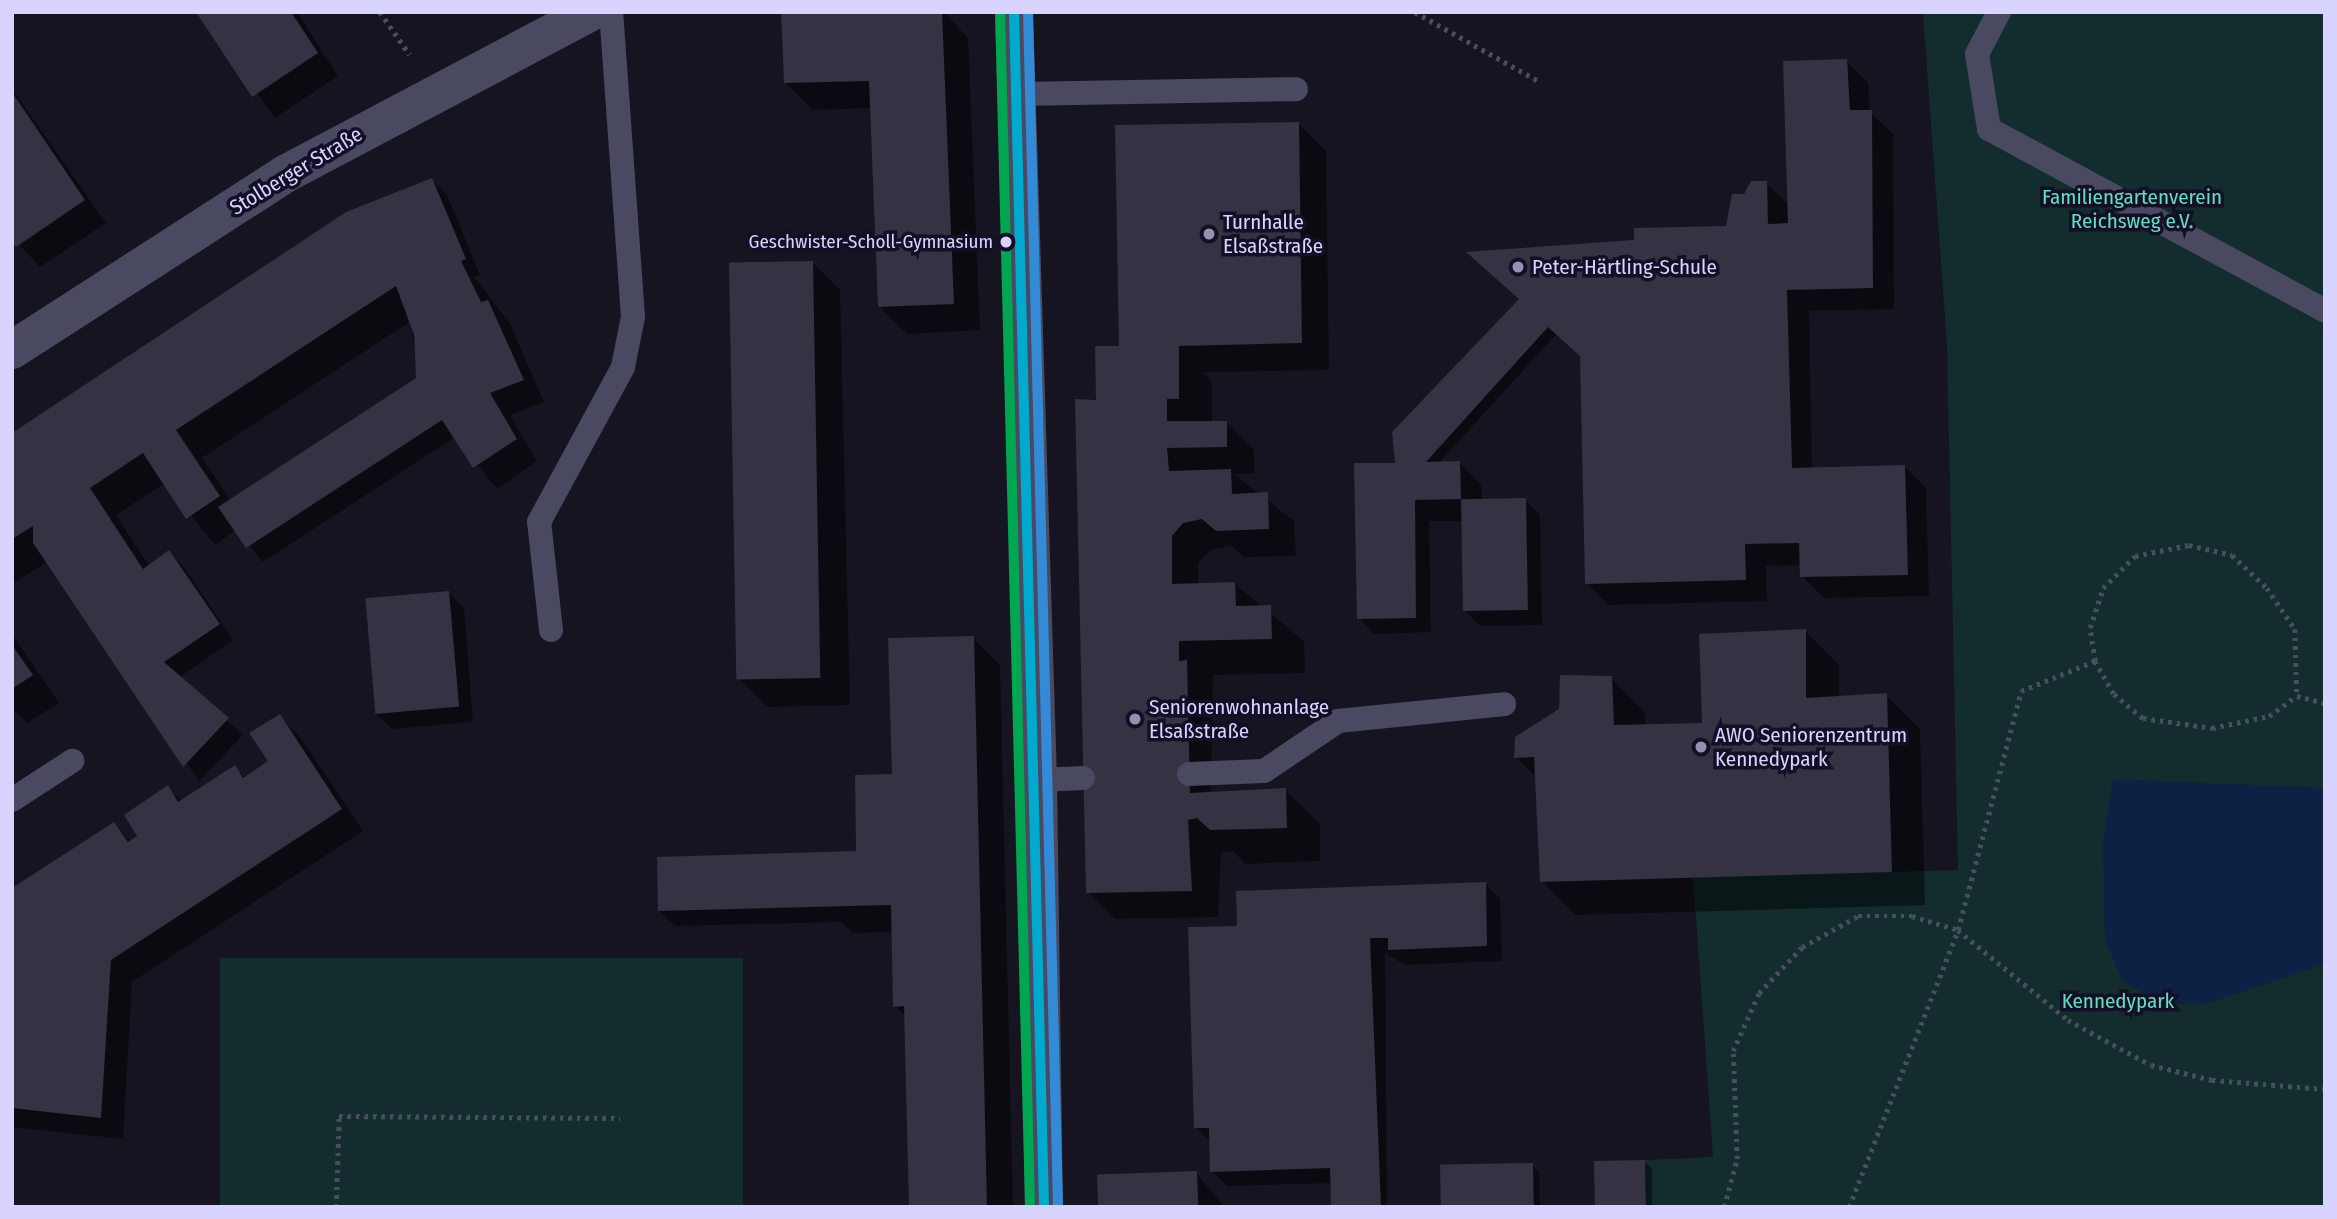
<!DOCTYPE html>
<html>
<head>
<meta charset="utf-8">
<style>
  body { margin:0 }
  #map { position:relative; width:2337px; height:1219px; overflow:hidden; background:#161421; font-family:"Fira Sans Condensed",sans-serif }
  div>[style] { position:absolute }
  .green>* { inset:0; background:#132c2d; transform-origin:0 0 }
  .water>* { inset:0; background:#0d2144 }
  .shadow>* { inset:0; background:#0007 }
  .building>* { inset:0; background:#343243; transform-origin:0 0 }
  .path>* { height:4.5px; margin-top:-2.25px; transform-origin:0; background:repeating-linear-gradient(90deg,#44505f 0 3.5px,transparent 0 8.5px) }
  .service>* { height:24px; margin:-12px; padding:0 12px; transform-origin:12px; border-radius:12px; background:#4a4962 }
  .minor>* { height:38px; margin:-19px; padding:0 19px; transform-origin:19px; border-radius:19px; background:#4a4962 }
  .bus-1>* { height:10px; margin:-5px; padding:0 5px; transform-origin:5px; border-radius:5px; background:#00a9ce }
  .bus-2>* { height:10px; margin:-5px; padding:0 5px; transform-origin:5px; border-radius:5px; background:#00a651 }
  .bus-3>* { height:10px; margin:-5px; padding:0 5px; transform-origin:5px; border-radius:5px; background:#338bd7 }
  .dots>* { width:19px; height:19px; translate:-50% -50%; box-sizing:border-box; border:4px solid #130f26; border-radius:50% }
  span { translate:-50% -50%; white-space:nowrap; text-align:center; line-height:1.15; -webkit-text-stroke:7px #130f26; paint-order:stroke }
  .bus-label { font-size:19px; color:#d9d4ff }
  .right { translate:-100% -50%; text-align:right }
  .street-label { font-size:21px; color:#d9d4ff }
  .park-label { font-size:21px; color:#5fe0c0 }
  .poi-label { font-size:21px; color:#d9d4ff }
  .left { translate:0 -50%; text-align:left }
  .frame { position:absolute; inset:0; border:14px solid #d9d4ff; pointer-events:none }
</style>
</head>
<body>
<div id="map">
  <div class="green">
    <div style="clip-path:polygon(1923px 12px,2325px 12px,2325px 1207px,1646px 1207px,1645px 1160px,1713px 1157px,1693px 877px,1958px 870px,1947px 346px)"></div>
    <div style="left:220px;top:958px;width:523px;height:249px"></div>
  </div>
  <div class="water">
    <div style="clip-path:polygon(2113px 779px,2325px 788px,2325px 964px,2203px 1005px,2159px 1003px,2123px 981px,2105px 941px,2103px 841px)"></div>
  </div>
  <div class="shadow">
    <div style="clip-path:polygon(198px 12px,297px 12px,338px 76px,275px 118px)"></div>
    <div style="clip-path:polygon(783px 12px,944px 12px,968px 38px,980px 330px,907px 334px,879px 306px,872px 108px,813px 110px,786px 83px)"></div>
    <div style="clip-path:polygon(1846px 61px,1868px 83px,1870px 112px,1893px 134px,1894px 309px,1809px 311px,1812px 469px,1904px 466px,1926px 488px,1929px 596px,1824px 598px,1802px 576px,1802px 565px,1766px 566px,1767px 601px,1608px 605px,1586px 583px,1581px 355px,1557px 333px,1439px 463px,1459px 462px,1481px 484px,1482px 500px,1525px 500px,1540px 515px,1542px 625px,1480px 626px,1464px 610px,1463px 521px,1429px 521px,1431px 632px,1374px 634px,1359px 618px,1397px 464px,1636px 242px,1727px 228px,1745px 196px,1766px 183px,1790px 206px)"></div>
    <div style="clip-path:polygon(12px 89px,106px 223px,40px 267px,12px 237px)"></div>
    <div style="clip-path:polygon(1299px 124px,1326px 151px,1329px 370px,1203px 372px,1212px 382px,1212px 423px,1227px 423px,1254px 450px,1254px 473px,1234px 474px,1294px 521px,1296px 556px,1244px 557px,1231px 546px,1210px 550px,1198px 564px,1198px 585px,1235px 584px,1304px 641px,1305px 673px,1213px 675px,1211px 793px,1285px 790px,1320px 824px,1320px 861px,1245px 864px,1233px 851px,1221px 853px,1218px 917px,1115px 919px,1088px 892px,1098px 401px,1121px 348px)"></div>
    <div style="clip-path:polygon(evenodd,432px 180px,447px 195px,480px 275px,474px 277px,510px 324px,544px 402px,510px 415px,537px 461px,497px 489px,455px 437px,263px 562px,236px 530px,215px 545px,165px 483px,116px 515px,149px 566px,169px 552px,184px 567px,233px 640px,179px 678px,243px 735px,199px 781px,47px 562px,12px 584px,12px 435px,432px 180px,411px 321px,417px 378px,231px 501px,202px 458px,411px 321px)"></div>
    <div style="clip-path:polygon(813px 263px,840px 290px,850px 705px,768px 707px,740px 680px)"></div>
    <div style="clip-path:polygon(448px 592px,464px 608px,473px 722px,392px 729px,376px 714px)"></div>
    <div style="clip-path:polygon(1805px 631px,1839px 665px,1839px 698px,1886px 695px,1920px 729px,1925px 905px,1576px 915px,1542px 881px,1537px 778px,1516px 757px,1611px 678px,1645px 712px,1646px 726px,1703px 724px)"></div>
    <div style="clip-path:polygon(12px 634px,59px 703px,27px 723px,12px 708px)"></div>
    <div style="clip-path:polygon(973px 638px,1000px 665px,1013px 1207px,910px 1207px,906px 1017px,895px 1006px,893px 932px,853px 933px,841px 922px,675px 926px,659px 911px,858px 853px)"></div>
    <div style="clip-path:polygon(279px 716px,301px 738px,363px 831px,132px 982px,123px 1139px,12px 1127px,12px 890px,114px 824px,131px 841px,139px 836px,168px 788px,182px 802px,234px 767px,246px 778px,270px 762px)"></div>
    <div style="clip-path:polygon(1485px 884px,1500px 899px,1502px 961px,1405px 965px,1385px 953px,1387px 1207px,1333px 1207px,1332px 1183px,1227px 1186px,1212px 1171px,1211px 1143px,1196px 1127px,1239px 927px)"></div>
    <div style="clip-path:polygon(1644px 1161px,1652px 1169px,1652px 1207px,1597px 1207px)"></div>
    <div style="clip-path:polygon(1532px 1165px,1539px 1172px,1540px 1207px,1443px 1207px)"></div>
    <div style="clip-path:polygon(1196px 1172px,1224px 1207px,1100px 1207px)"></div>
  </div>
  <div class="building">
    <div style="clip-path:polygon(196px 12px,291px 12px,318px 53px,252px 97px)"></div>
    <div style="clip-path:polygon(781px 12px,942px 12px,954px 304px,878px 307px,869px 81px,784px 83px)"></div>
    <div style="clip-path:polygon(1847px 59px,1850px 110px,1872px 110px,1873px 288px,1787px 290px,1792px 468px,1905px 465px,1908px 575px,1800px 577px,1799px 543px,1745px 544px,1746px 580px,1585px 584px,1580px 356px,1548px 327px,1426px 462px,1460px 461px,1461px 499px,1415px 500px,1416px 618px,1357px 619px,1354px 463px,1395px 463px,1392px 432px,1519px 299px,1466px 252px,1634px 240px,1634px 228px,1726px 226px,1732px 194px,1744px 194px,1751px 181px,1767px 181px,1768px 224px,1788px 223px,1783px 61px)"></div>
    <div style="clip-path:polygon(12px 92px,85px 200px,16px 247px,12px 241px)"></div>
    <div style="clip-path:polygon(1299px 122px,1302px 343px,1179px 346px,1179px 399px,1167px 399px,1167px 421px,1227px 421px,1227px 447px,1167px 448px,1169px 471px,1231px 469px,1232px 494px,1268px 492px,1269px 529px,1216px 531px,1202px 519px,1183px 523px,1172px 536px,1172px 584px,1235px 582px,1236px 606px,1271px 605px,1272px 639px,1179px 641px,1179px 661px,1187px 660px,1190px 793px,1286px 788px,1287px 828px,1210px 830px,1197px 818px,1188px 820px,1192px 891px,1086px 893px,1075px 399px,1096px 400px,1095px 346px,1119px 346px,1115px 125px)"></div>
    <div style="clip-path:polygon(432px 178px,466px 259px,461px 261px,481px 302px,488px 300px,524px 380px,490px 393px,517px 439px,473px 468px,442px 420px,246px 548px,218px 507px,416px 378px,414px 335px,396px 286px,176px 430px,220px 496px,186px 519px,143px 453px,90px 488px,143px 569px,169px 550px,220px 624px,164px 662px,229px 718px,183px 767px,33px 543px,33px 526px,12px 539px,12px 433px,346px 212px)"></div>
    <div style="left:813px;top:261px;width:417px;height:84px;rotate:89deg"></div>
    <div style="left:1526px;top:498px;width:112px;height:65px;rotate:89deg"></div>
    <div style="left:449px;top:591px;width:116px;height:84px;rotate:85deg"></div>
    <div style="clip-path:polygon(1806px 629px,1806px 698px,1887px 693px,1892px 872px,1540px 882px,1534px 757px,1514px 758px,1515px 737px,1559px 709px,1560px 675px,1612px 676px,1614px 725px,1702px 723px,1699px 634px)"></div>
    <div style="clip-path:polygon(974px 636px,987px 1207px,909px 1207px,904px 1006px,893px 1007px,891px 905px,658px 911px,657px 857px,856px 851px,855px 775px,892px 774px,888px 638px)"></div>
    <div style="clip-path:polygon(12px 645px,33px 675px,12px 689px)"></div>
    <div style="clip-path:polygon(280px 714px,342px 809px,111px 960px,101px 1118px,12px 1108px,12px 888px,114px 822px,128px 842px,137px 836px,124px 815px,168px 785px,178px 802px,235px 765px,243px 778px,268px 761px,249px 733px)"></div>
    <div style="clip-path:polygon(1486px 882px,1487px 946px,1388px 950px,1388px 938px,1370px 938px,1381px 1207px,1331px 1207px,1330px 1168px,1210px 1172px,1209px 1128px,1194px 1128px,1188px 927px,1237px 926px,1236px 891px)"></div>
    <div style="left:1645px;top:1160px;width:47px;height:51px;rotate:89deg"></div>
    <div style="left:1533px;top:1163px;width:44px;height:93px;rotate:89deg"></div>
    <div style="left:1197px;top:1171px;width:36px;height:100px;rotate:88deg"></div>
  </div>
  <div class="path">
    <div style="left:380px;top:12px;width:52px;rotate:55.1deg"></div>
    <div style="left:1415px;top:12px;width:143px;rotate:29.2deg"></div>
    <div style="left:2095px;top:661px;width:33px;rotate:-99deg"></div>
    <div style="left:2090px;top:628px;width:42px;rotate:-72deg"></div>
    <div style="left:2103px;top:588px;width:45px;rotate:-45deg"></div>
    <div style="left:2135px;top:556px;width:55px;rotate:-11.5deg"></div>
    <div style="left:2189px;top:545px;width:44px;rotate:13.1deg"></div>
    <div style="left:2232px;top:555px;width:48px;rotate:43.3deg"></div>
    <div style="left:2267px;top:588px;width:50px;rotate:55.7deg"></div>
    <div style="left:2295px;top:629px;width:67px;rotate:88.3deg"></div>
    <div style="left:336px;top:1207px;width:91px;rotate:-88.1deg"></div>
    <div style="left:339px;top:1116px;width:281px;rotate:0.4deg"></div>
    <div style="left:1724px;top:1207px;width:50px;rotate:-74.8deg"></div>
    <div style="left:1737px;top:1159px;width:108px;rotate:-92.1deg"></div>
    <div style="left:1733px;top:1051px;width:64px;rotate:-65.9deg"></div>
    <div style="left:1759px;top:993px;width:63px;rotate:-46.9deg"></div>
    <div style="left:1802px;top:947px;width:64px;rotate:-29deg"></div>
    <div style="left:1858px;top:916px;width:54px"></div>
    <div style="left:1912px;top:916px;width:48px;rotate:16.9deg"></div>
    <div style="left:1958px;top:930px;width:142px;rotate:39.3deg"></div>
    <div style="left:2068px;top:1020px;width:94px;rotate:28.5deg"></div>
    <div style="left:2151px;top:1065px;width:63px;rotate:13.8deg"></div>
    <div style="left:2212px;top:1080px;width:113px;rotate:4.6deg"></div>
    <div style="left:1849px;top:1207px;width:298px;rotate:-68.5deg"></div>
    <div style="left:1958px;top:930px;width:247px;rotate:-75.2deg"></div>
    <div style="left:2021px;top:691px;width:80px;rotate:-22.1deg"></div>
    <div style="left:2095px;top:661px;width:38px;rotate:60deg"></div>
    <div style="left:2114px;top:694px;width:38px;rotate:40deg"></div>
    <div style="left:2143px;top:718px;width:70px;rotate:8.2deg"></div>
    <div style="left:2212px;top:728px;width:58px;rotate:-11.9deg"></div>
    <div style="left:2269px;top:716px;width:34px;rotate:-36deg"></div>
    <div style="left:2297px;top:696px;width:29px;rotate:14deg"></div>
  </div>
  <div class="service">
    <div style="left:1999px;top:12px;width:47px;rotate:117.6deg"></div>
    <div style="left:1977px;top:54px;width:76px;rotate:80.9deg"></div>
    <div style="left:1989px;top:129px;width:382px;rotate:28.4deg"></div>
    <div style="left:1019px;top:94px;width:277px;rotate:-1deg"></div>
    <div style="left:551px;top:630px;width:109px;rotate:-96.3deg"></div>
    <div style="left:539px;top:522px;width:176px;rotate:-61.5deg"></div>
    <div style="left:623px;top:367px;width:51px;rotate:-78.7deg"></div>
    <div style="left:633px;top:317px;width:306px;rotate:-94.1deg"></div>
    <div style="left:1189px;top:774px;width:75px;rotate:-2.3deg"></div>
    <div style="left:1264px;top:771px;width:89px;rotate:-34deg"></div>
    <div style="left:1338px;top:721px;width:167px;rotate:-5.8deg"></div>
    <div style="left:1038px;top:780px;width:45px;rotate:-2.5deg"></div>
    <div style="left:12px;top:800px;width:72px;rotate:-33deg"></div>
  </div>
  <div class="minor">
    <div style="left:1014px;top:12px;width:768px;rotate:88.21deg"></div>
    <div style="left:1038px;top:780px;width:427px;rotate:89.2deg"></div>
    <div style="left:12px;top:350px;width:327px;rotate:-32.8deg"></div>
    <div style="left:287px;top:173px;width:344px;rotate:-27.9deg"></div>
  </div>
  <div class="bus-1">
    <div style="left:1014px;top:12px;width:1195px;rotate:88.56deg"></div>
  </div>
  <div class="bus-2">
    <div style="left:1000px;top:12px;width:1195px;rotate:88.56deg"></div>
  </div>
  <div class="bus-3">
    <div style="left:1028px;top:12px;width:1195px;rotate:88.56deg"></div>
  </div>
  <div class="dots">
    <div style="left:1209px;top:234px;background:#9591b1"></div>
    <div style="left:1006px;top:242px;background:#d9d4ff"></div>
    <div style="left:1518px;top:267px;background:#9591b1"></div>
    <div style="left:1135px;top:719px;background:#9591b1"></div>
    <div style="left:1701px;top:747px;background:#9591b1"></div>
  </div>
  <div class="bus-label">
    <span class="right" style="left:993px;top:242px">Geschwister-Scholl-Gymnasium</span>
  </div>
  <div class="street-label">
    <span style="left:296px;top:171px;rotate:-31deg">Stolberger Straße</span>
  </div>
  <div class="park-label">
    <span style="left:2132px;top:209px">Familiengartenverein<br>Reichsweg e.V.</span>
    <span style="left:2118px;top:1001px">Kennedypark</span>
  </div>
  <div class="poi-label">
    <span class="left" style="left:1223px;top:234px">Turnhalle<br>Elsaßstraße</span>
    <span class="left" style="left:1532px;top:267px">Peter-Härtling-Schule</span>
    <span class="left" style="left:1149px;top:719px">Seniorenwohnanlage<br>Elsaßstraße</span>
    <span class="left" style="left:1715px;top:747px">AWO Seniorenzentrum<br>Kennedypark</span>
  </div>
  <div class="frame"></div>
</div>
</body>
</html>
